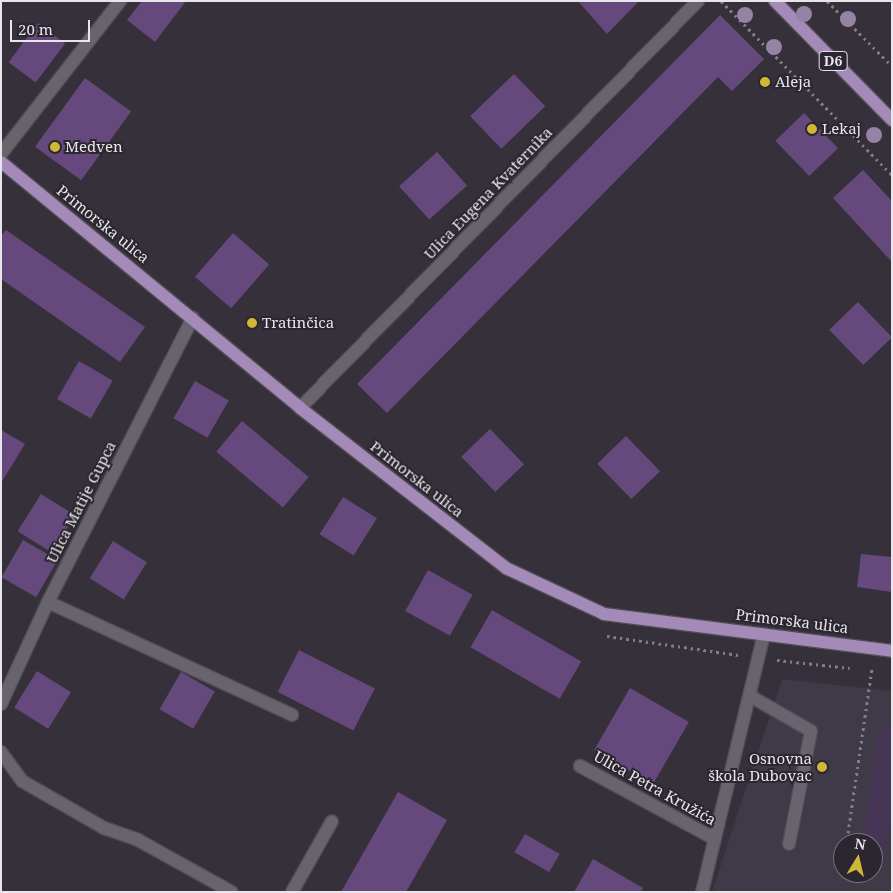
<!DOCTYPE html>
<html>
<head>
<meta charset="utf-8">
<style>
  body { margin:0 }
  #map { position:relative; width:893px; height:893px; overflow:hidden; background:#353039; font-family:"Noto Serif",serif }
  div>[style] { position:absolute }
  .built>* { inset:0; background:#403947 }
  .green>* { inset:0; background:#473556 }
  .building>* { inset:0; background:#65497d; transform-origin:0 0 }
  .path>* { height:3px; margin-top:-1.5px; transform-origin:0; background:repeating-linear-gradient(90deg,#827e86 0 2.5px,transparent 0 6.5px) }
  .roads { filter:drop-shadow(1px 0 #514d55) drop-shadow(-1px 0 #514d55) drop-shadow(0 1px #514d55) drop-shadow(0 -1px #514d55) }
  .minor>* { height:12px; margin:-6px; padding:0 6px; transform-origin:6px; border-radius:6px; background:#68636d }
  .major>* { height:12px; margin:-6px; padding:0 6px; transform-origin:6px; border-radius:6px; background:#a38ab8 }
  .trees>* { width:16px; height:16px; margin:-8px; border-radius:50%; background:#9483a2 }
  .dots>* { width:14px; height:14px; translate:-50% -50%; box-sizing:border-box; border:2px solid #2b262f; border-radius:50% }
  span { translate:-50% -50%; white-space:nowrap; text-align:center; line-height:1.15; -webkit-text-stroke:4px #2b262f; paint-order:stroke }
  .shield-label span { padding:1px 4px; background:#2b262f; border:1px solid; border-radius:4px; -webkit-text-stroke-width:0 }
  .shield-label { font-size:14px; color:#e8e5eb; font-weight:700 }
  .poi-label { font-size:15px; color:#e8e5eb }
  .left { translate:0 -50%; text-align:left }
  .right { translate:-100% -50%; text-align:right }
  .street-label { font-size:15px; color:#e8e5eb }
  .frame { position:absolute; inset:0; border:2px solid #e8e5eb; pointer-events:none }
  .north { position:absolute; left:833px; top:833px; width:50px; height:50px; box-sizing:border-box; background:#2b262f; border:1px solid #77727a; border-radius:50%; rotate:9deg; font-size:14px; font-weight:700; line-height:20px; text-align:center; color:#e8e5eb }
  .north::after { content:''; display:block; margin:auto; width:18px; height:22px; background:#cfb837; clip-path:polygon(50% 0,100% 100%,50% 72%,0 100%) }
  .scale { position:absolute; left:10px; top:20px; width:80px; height:22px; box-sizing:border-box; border:2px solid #e8e5eb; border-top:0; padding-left:6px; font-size:15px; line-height:18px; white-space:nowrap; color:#e8e5eb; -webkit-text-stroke:4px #2b262f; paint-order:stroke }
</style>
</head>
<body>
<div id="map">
  <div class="built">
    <div style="clip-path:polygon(evenodd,782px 679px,892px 691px,892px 892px,712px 892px,782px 679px,843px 843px,873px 843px,873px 873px,843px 873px,843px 843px)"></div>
  </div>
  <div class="green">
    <div style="clip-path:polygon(884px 727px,892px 728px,892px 809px,883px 855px,873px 854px,873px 843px,863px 843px,878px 737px)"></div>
  </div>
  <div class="building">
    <div style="clip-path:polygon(142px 1px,186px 1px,155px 42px,127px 20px)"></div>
    <div style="clip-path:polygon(578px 1px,639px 1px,607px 34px)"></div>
    <div style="clip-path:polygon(720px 15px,764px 59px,732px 91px,718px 77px,387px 413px,357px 384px)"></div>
    <div style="left:38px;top:23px;width:34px;height:49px;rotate:37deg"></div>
    <div style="left:514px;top:74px;width:45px;height:61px;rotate:46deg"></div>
    <div style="left:85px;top:78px;width:57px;height:85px;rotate:36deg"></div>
    <div style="left:804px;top:113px;width:49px;height:40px;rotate:46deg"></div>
    <div style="left:437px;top:152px;width:45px;height:51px;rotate:48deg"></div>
    <div style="clip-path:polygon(863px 170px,892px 201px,892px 262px,833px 198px)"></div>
    <div style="clip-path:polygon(6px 230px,145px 327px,120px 362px,1px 279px,1px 236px)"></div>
    <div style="left:233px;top:233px;width:48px;height:58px;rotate:41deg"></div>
    <div style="left:858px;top:302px;width:49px;height:40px;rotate:46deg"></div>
    <div style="left:79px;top:361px;width:39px;height:44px;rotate:30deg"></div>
    <div style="left:195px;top:381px;width:39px;height:43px;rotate:30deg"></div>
    <div style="left:242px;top:421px;width:87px;height:40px;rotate:40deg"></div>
    <div style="left:490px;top:429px;width:49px;height:40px;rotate:46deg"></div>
    <div style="clip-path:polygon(1px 430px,25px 444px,1px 483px)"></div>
    <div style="left:626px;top:436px;width:49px;height:40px;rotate:46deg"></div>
    <div style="left:41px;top:494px;width:40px;height:44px;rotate:32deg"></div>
    <div style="left:343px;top:497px;width:40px;height:44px;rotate:32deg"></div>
    <div style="left:23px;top:540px;width:40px;height:43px;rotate:30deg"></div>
    <div style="left:113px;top:541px;width:40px;height:44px;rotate:32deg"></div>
    <div style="clip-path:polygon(861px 554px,892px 557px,892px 592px,857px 587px)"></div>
    <div style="left:428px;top:570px;width:51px;height:47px;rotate:29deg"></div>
    <div style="left:492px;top:610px;width:103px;height:43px;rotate:30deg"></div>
    <div style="left:299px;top:650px;width:85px;height:47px;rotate:27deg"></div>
    <div style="left:37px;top:671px;width:40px;height:43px;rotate:32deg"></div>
    <div style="left:181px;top:672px;width:39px;height:43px;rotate:30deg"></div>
    <div style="left:630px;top:688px;width:68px;height:72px;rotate:30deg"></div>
    <div style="clip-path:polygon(398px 792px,447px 820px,406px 892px,341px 892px)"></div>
    <div style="left:525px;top:834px;width:40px;height:21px;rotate:30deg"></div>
    <div style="clip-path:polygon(593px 859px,643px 888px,641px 892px,574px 892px)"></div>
  </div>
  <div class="path">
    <div style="left:721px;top:1px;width:244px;rotate:45.5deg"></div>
    <div style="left:827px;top:1px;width:92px;rotate:45deg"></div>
    <div style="left:607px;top:636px;width:133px;rotate:8.2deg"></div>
    <div style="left:777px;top:660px;width:73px;rotate:6.3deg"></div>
    <div style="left:848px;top:833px;width:166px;rotate:-81.7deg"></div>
  </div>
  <div class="roads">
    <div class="minor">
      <div style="left:1px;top:154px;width:194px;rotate:-52.1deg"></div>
      <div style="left:300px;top:408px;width:569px;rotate:-45.64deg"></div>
      <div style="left:48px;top:602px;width:269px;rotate:24.8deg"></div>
      <div style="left:750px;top:696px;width:70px;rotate:29.8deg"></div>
      <div style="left:811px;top:731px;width:115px;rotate:101deg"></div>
      <div style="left:1px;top:704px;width:112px;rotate:-65.3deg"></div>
      <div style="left:48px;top:602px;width:319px;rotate:-63deg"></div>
      <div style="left:1px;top:752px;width:36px;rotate:54deg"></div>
      <div style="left:22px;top:781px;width:95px;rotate:29.8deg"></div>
      <div style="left:104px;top:828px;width:36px;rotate:19deg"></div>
      <div style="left:138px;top:840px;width:107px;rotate:29deg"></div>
      <div style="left:580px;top:766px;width:153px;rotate:28.4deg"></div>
      <div style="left:292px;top:892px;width:81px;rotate:-60.6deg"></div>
      <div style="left:702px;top:892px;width:265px;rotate:-76.5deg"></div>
    </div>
    <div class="major">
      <div style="left:775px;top:1px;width:167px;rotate:45.5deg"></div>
      <div style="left:1px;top:162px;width:387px;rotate:39.4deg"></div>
      <div style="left:300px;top:408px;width:261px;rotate:37.8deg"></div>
      <div style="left:506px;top:568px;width:108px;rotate:25.1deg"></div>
      <div style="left:604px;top:614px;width:290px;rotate:7.3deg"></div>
    </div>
  </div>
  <div class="trees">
    <div style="left:804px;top:14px"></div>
    <div style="left:745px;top:15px"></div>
    <div style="left:848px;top:19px"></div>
    <div style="left:774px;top:47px"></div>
    <div style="left:874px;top:135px"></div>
  </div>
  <div class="dots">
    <div style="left:765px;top:82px;background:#cfb837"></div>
    <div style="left:812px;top:129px;background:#cfb837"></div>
    <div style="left:55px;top:147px;background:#cfb837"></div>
    <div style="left:252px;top:323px;background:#cfb837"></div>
    <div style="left:822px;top:767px;background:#cfb837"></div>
  </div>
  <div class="shield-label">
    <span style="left:833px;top:61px">D6</span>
  </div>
  <div class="poi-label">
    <span class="left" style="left:775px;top:82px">Aleja</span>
    <span class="left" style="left:822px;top:129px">Lekaj</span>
    <span class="left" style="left:65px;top:147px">Medven</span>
    <span class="left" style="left:262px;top:323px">Tratinčica</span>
    <span class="right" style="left:812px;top:767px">Osnovna<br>škola Dubovac</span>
  </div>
  <div class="street-label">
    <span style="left:488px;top:193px;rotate:-46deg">Ulica Eugena Kvaternika</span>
    <span style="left:103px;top:224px;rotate:39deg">Primorska ulica</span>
    <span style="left:417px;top:479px;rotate:38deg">Primorska ulica</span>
    <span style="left:81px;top:502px;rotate:-63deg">Ulica Matije Gupca</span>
    <span style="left:792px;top:621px;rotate:7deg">Primorska ulica</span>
    <span style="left:655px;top:788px;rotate:29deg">Ulica Petra Kružića</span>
  </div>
  <div class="frame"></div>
  <div class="north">N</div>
  <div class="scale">20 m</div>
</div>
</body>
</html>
